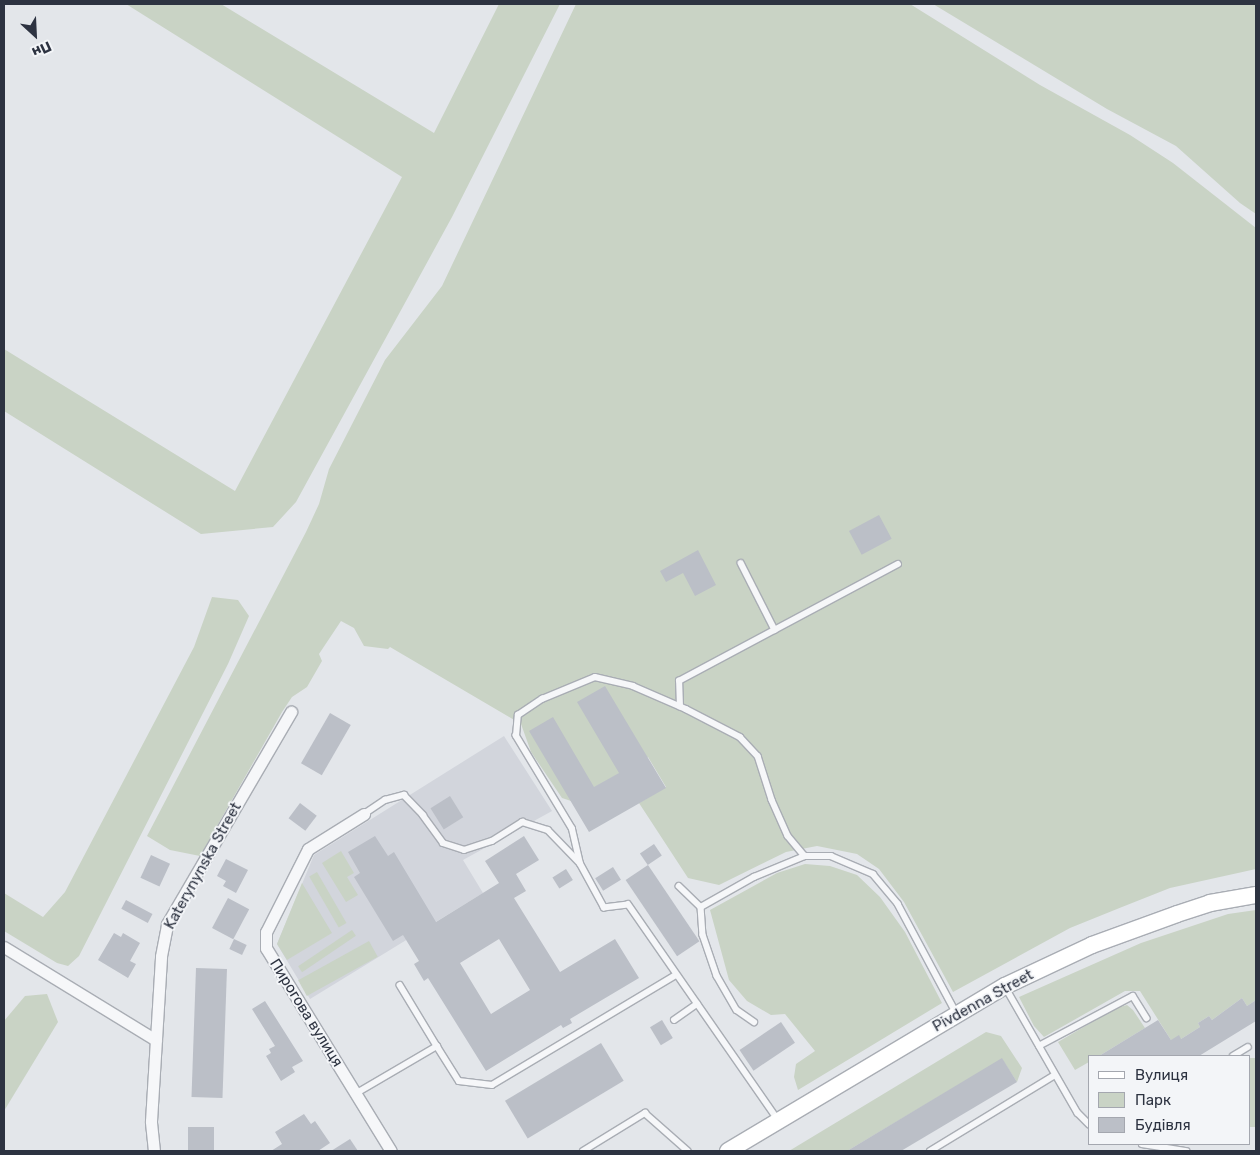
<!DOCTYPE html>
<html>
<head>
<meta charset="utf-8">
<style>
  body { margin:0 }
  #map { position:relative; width:1260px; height:1155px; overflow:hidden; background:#e3e6ea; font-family:Rubik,sans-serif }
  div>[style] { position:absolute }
  .built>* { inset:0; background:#d2d5dc }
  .green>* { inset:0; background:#c9d3c5; transform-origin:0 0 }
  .building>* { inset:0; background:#bbbfc7; transform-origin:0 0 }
  .roads { filter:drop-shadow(1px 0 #a9adb4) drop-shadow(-1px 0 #a9adb4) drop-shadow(0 1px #a9adb4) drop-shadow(0 -1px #a9adb4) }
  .lane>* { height:5.5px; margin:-2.75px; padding:0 2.75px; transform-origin:2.75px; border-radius:2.75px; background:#f6f7f9 }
  .street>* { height:11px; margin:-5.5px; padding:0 5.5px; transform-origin:5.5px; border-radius:5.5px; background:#f6f7f9 }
  .secondary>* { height:16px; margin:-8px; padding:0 8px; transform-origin:8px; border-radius:8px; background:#fff }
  span { translate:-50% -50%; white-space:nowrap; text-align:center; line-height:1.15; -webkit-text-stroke:4px #f3f5f8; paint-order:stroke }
  .street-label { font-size:15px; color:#2d3341 }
  .frame { position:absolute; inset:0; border:5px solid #2d3341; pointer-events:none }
  .legend { position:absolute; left:1088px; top:1055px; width:162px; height:90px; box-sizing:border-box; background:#f3f5f8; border:1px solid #a4a7af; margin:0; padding:6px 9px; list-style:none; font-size:15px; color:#2d3341 }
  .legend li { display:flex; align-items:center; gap:10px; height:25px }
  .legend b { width:25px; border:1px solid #a4a7af }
  .north { position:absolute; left:10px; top:10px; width:50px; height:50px; -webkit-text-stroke:4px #f3f5f8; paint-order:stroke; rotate:155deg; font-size:14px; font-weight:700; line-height:20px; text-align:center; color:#2d3341 }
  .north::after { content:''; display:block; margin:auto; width:18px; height:22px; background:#2d3341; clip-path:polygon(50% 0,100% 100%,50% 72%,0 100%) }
</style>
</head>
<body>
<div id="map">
  <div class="built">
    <div style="clip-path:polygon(504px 736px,552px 811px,463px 860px,483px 893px,310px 999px,277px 944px,314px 855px)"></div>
  </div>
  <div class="green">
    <div style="clip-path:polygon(126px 4px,221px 4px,434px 133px,499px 4px,560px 4px,452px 217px,296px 502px,273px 527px,201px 534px,4px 411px,4px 349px,235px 491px,402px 177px)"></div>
    <div style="clip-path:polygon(576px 4px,910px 4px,1040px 85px,1130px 135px,1173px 163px,1256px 228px,1256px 869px,1170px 888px,1122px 907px,1070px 928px,953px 992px,904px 902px,879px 869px,857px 854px,817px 846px,786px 852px,719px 885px,688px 878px,639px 803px,666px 787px,648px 757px,571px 801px,562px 798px,531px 752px,521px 724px,390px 647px,388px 649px,364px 646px,354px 628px,341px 621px,319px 654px,322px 661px,307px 687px,292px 697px,282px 712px,200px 856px,170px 850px,147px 836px,306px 532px,319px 504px,329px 469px,385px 360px,442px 286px)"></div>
    <div style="clip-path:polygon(933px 4px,1256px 4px,1256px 214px,1240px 203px,1176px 146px,1107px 109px)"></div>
    <div style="clip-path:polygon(212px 597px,238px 600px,249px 616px,228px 664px,79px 956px,68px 966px,57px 963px,4px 931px,4px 893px,43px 917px,65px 892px,194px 647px)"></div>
    <div style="clip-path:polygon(341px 851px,354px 873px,347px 877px,358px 895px,346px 902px,322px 863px)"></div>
    <div style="clip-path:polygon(805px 864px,830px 866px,857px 875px,880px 897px,905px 932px,942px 1003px,798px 1090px,794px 1077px,796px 1064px,815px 1051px,785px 1014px,771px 1015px,747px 1001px,729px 980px,710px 910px,777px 873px)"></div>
    <div style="left:317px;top:872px;width:59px;height:9px;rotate:60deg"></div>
    <div style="clip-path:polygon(302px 883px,332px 933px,287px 960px,277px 944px)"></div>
    <div style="clip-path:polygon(1256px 910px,1256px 1000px,1247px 1006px,1242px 998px,1212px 1020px,1209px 1016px,1198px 1023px,1200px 1027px,1181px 1039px,1171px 1040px,1140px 991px,1125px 991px,1044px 1037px,1034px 1026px,1019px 997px,1141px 943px,1228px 914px)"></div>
    <div style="left:352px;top:930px;width:7px;height:65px;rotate:56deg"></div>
    <div style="left:369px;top:941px;width:18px;height:81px;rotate:61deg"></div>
    <div style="clip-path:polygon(47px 994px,58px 1022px,4px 1111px,4px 1021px,25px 996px)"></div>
    <div style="clip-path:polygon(1127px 1005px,1133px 1010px,1145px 1028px,1099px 1056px,1089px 1056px,1089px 1062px,1075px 1070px,1058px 1042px,1116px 1008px)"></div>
    <div style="clip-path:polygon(986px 1032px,1001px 1036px,1022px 1068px,1017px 1082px,1002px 1059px,847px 1151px,789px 1151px)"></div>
    <div style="left:1256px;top:1058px;width:69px;height:9px;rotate:90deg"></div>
  </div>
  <div class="building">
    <div style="left:879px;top:515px;width:27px;height:34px;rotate:62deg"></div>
    <div style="clip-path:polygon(698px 550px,716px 585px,695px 596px,683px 573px,666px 582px,660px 571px)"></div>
    <div style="clip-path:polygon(605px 686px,666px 788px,589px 832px,529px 731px,553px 717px,594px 787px,619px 773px,577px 702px)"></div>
    <div style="left:330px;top:713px;width:24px;height:58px;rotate:30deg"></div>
    <div style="left:450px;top:796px;width:25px;height:23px;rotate:58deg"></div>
    <div style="left:300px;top:803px;width:21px;height:19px;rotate:37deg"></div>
    <div style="clip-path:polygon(evenodd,375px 836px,388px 856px,394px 852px,436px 922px,499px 883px,485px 861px,524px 836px,539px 860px,516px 874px,526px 891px,514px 898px,560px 972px,615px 939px,639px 978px,570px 1019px,572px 1023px,563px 1028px,561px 1025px,486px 1071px,428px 978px,424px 981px,414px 964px,419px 961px,403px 935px,393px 941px,354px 877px,360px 873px,348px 852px,375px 836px,499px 939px,530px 990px,491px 1014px,460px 963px,499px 939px)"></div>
    <div style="left:654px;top:844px;width:14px;height:17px;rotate:56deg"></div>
    <div style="left:151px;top:855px;width:21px;height:25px;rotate:25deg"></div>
    <div style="clip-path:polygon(226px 859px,248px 870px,236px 893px,223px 886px,226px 881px,217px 876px)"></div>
    <div style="left:648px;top:865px;width:92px;height:27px;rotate:56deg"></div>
    <div style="left:613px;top:867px;width:15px;height:21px;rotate:58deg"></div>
    <div style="left:566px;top:869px;width:13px;height:16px;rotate:58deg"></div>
    <div style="left:228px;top:898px;width:24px;height:34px;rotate:28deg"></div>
    <div style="left:126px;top:900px;width:30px;height:10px;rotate:28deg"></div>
    <div style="clip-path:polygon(114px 933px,121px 937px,123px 933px,140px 943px,130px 961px,136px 964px,128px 978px,98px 960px)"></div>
    <div style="left:234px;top:939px;width:14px;height:11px;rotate:25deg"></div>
    <div style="left:196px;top:968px;width:31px;height:129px;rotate:2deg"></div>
    <div style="clip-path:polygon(1242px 998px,1247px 1006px,1256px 1000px,1256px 1021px,1199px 1056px,1099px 1056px,1158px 1020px,1171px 1040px,1179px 1035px,1181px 1039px,1200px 1027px,1198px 1023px,1209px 1016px,1212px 1020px)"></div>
    <div style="clip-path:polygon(265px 1001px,303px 1061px,292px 1067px,295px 1072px,281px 1081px,266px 1056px,271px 1053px,269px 1049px,275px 1046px,252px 1009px)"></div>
    <div style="left:662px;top:1020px;width:21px;height:14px;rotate:59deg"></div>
    <div style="left:781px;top:1022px;width:25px;height:50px;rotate:56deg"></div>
    <div style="left:601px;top:1043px;width:44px;height:112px;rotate:59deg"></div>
    <div style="clip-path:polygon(1002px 1058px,1017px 1082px,901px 1151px,847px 1151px)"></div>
    <div style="clip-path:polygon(304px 1114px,311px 1124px,315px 1121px,330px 1143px,318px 1151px,271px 1151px,282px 1144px,275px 1132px)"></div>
    <div style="left:188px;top:1127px;width:26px;height:24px"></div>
    <div style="clip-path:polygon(350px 1139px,358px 1151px,331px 1151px)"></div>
  </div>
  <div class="roads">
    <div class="lane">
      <div style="left:741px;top:563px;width:75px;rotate:63.1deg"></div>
      <div style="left:680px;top:707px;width:26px;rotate:-92deg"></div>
      <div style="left:679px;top:681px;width:248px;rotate:-28.1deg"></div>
      <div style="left:364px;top:814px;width:25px;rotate:-34deg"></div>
      <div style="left:385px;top:800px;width:20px;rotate:-15deg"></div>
      <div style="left:404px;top:795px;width:28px;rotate:46deg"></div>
      <div style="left:423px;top:815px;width:34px;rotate:54deg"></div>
      <div style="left:443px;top:843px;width:22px;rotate:18deg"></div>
      <div style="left:464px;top:850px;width:29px;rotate:-18deg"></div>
      <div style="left:492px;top:841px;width:36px;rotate:-32deg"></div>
      <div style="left:522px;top:822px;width:27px;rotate:17deg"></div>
      <div style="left:548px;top:830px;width:45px;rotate:45.9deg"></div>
      <div style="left:679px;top:886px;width:30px;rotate:44deg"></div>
      <div style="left:701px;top:907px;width:28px;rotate:86deg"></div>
      <div style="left:703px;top:935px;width:43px;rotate:71.1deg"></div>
      <div style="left:717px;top:976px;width:39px;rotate:60deg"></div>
      <div style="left:737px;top:1010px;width:21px;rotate:35deg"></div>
      <div style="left:701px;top:907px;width:61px;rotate:-29.5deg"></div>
      <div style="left:754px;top:877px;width:55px;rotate:-22.4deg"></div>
      <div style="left:805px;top:856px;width:26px"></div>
      <div style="left:831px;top:856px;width:46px;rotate:23.2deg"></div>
      <div style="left:873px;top:874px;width:39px;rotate:50deg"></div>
      <div style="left:898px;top:904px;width:123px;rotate:61.8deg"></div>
      <div style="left:400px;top:985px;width:71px;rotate:58.8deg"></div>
      <div style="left:1006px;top:988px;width:144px;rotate:60.1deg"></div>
      <div style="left:1078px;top:1113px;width:16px;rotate:45deg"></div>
      <div style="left:674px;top:1020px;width:28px;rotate:-35deg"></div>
      <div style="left:1039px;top:1046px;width:106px;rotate:-28deg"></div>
      <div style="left:1133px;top:996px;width:26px;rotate:58deg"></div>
      <div style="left:1233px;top:1056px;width:17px;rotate:-31deg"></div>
      <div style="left:355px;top:1094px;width:95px;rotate:-30.3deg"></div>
      <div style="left:437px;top:1046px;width:41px;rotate:57.8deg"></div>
      <div style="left:459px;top:1081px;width:33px;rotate:7deg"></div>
      <div style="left:492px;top:1085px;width:214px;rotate:-30.9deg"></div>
      <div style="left:777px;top:1119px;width:261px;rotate:-124.8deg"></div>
      <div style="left:628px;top:905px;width:24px;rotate:173deg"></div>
      <div style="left:604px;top:908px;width:50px;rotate:-118.6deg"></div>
      <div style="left:580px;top:864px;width:36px;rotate:-103deg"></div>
      <div style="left:572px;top:829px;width:109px;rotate:-121.1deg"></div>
      <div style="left:516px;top:736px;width:21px;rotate:-85deg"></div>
      <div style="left:518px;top:715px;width:29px;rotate:-34deg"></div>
      <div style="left:542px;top:699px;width:57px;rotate:-22.5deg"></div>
      <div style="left:595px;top:677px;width:39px;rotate:13deg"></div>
      <div style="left:633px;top:686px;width:58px;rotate:23.5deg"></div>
      <div style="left:686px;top:709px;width:61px;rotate:27.4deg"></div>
      <div style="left:740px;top:737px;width:26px;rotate:47deg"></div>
      <div style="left:758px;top:756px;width:46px;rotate:72.3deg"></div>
      <div style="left:772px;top:800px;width:39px;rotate:66deg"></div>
      <div style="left:788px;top:836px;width:26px;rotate:50deg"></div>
      <div style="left:1142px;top:1144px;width:45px;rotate:9deg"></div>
      <div style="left:583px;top:1151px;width:73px;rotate:-31.5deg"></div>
      <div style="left:645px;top:1113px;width:57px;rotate:41.5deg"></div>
      <div style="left:930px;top:1151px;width:146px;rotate:-31.3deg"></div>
    </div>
    <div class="street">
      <div style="left:364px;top:814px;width:66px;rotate:148deg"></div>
      <div style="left:308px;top:849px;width:93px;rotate:116.8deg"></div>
      <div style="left:266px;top:932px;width:16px;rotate:90deg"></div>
      <div style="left:266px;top:948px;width:238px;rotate:58.4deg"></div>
      <div style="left:4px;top:947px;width:178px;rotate:31.5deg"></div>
      <div style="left:154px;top:1151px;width:30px;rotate:-96deg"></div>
      <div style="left:151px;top:1121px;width:165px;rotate:-86.5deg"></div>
      <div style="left:161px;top:956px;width:33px;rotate:-79deg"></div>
      <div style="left:167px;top:924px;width:246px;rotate:-59.7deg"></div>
    </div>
    <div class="secondary">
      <div style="left:728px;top:1151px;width:322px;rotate:-30.8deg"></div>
      <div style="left:1005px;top:986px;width:96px;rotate:-25.2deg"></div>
      <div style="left:1092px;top:945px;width:90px;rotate:-20deg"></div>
      <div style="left:1177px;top:914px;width:35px;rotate:-18deg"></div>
      <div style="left:1210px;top:903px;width:47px;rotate:-9.9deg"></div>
    </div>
  </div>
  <div class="street-label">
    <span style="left:203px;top:866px;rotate:-61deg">Katerynynska Street</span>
    <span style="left:983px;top:1001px;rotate:-29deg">Pivdenna Street</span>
    <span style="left:306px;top:1013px;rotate:58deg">Пирогова вулиця</span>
  </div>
  <div class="frame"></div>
  <ul class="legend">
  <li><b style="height:6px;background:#fff"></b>Вулиця</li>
  <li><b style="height:14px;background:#c9d3c5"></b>Парк</li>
  <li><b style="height:14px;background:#bbbfc7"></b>Будівля</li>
  </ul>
  <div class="north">Пн</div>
</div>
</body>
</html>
